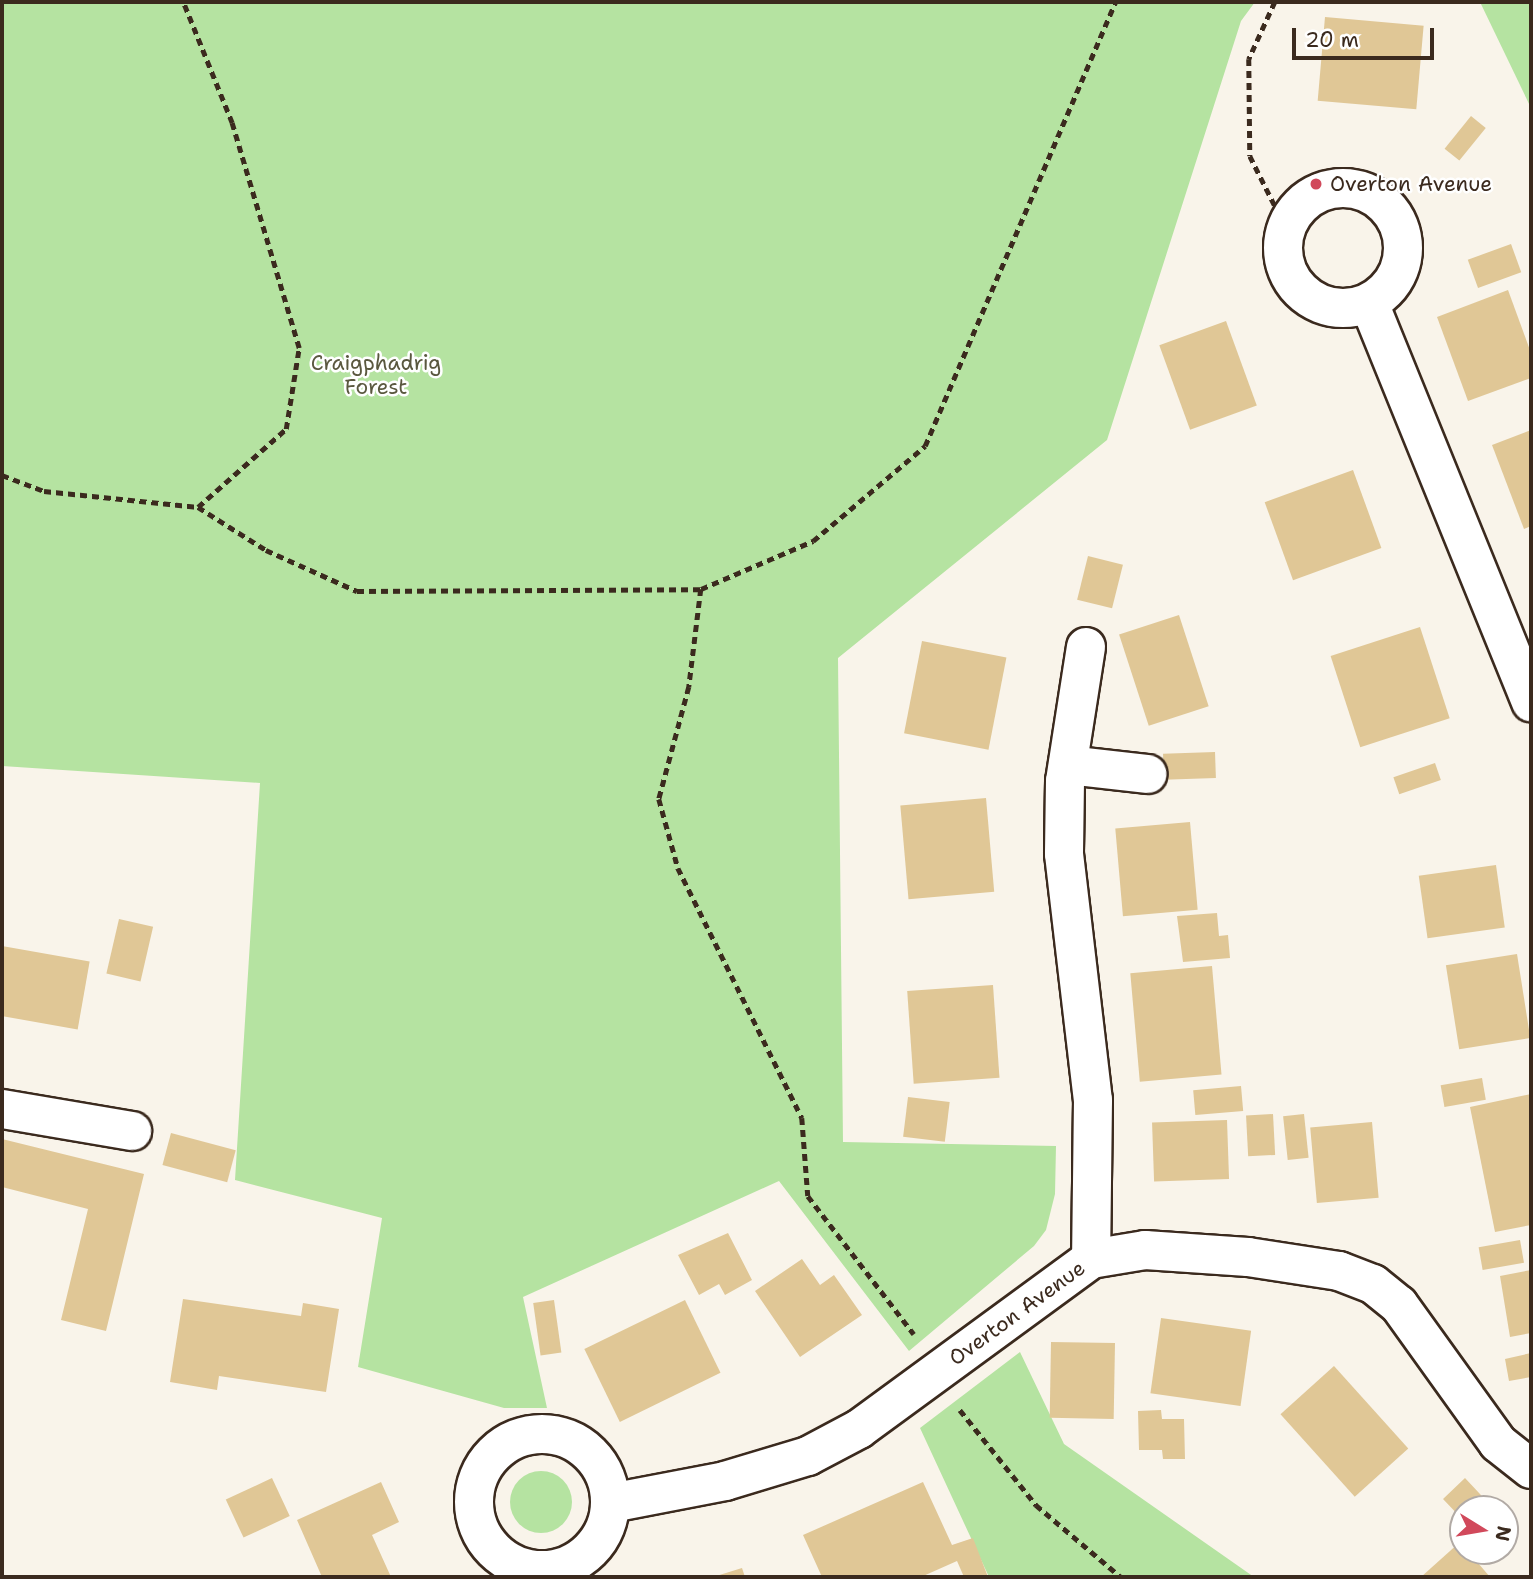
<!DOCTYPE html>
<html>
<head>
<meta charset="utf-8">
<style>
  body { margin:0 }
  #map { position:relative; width:1533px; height:1579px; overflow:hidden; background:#f9f4ea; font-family:"Shantell Sans",sans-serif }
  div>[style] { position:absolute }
  .green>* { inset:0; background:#b5e3a1 }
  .round { border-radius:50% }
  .building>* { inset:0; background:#e0c796; transform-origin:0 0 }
  .path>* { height:4.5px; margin-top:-2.25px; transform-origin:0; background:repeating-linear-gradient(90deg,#3b2a1e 0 7px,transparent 0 12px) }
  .roads { filter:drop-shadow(2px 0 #3b2a1e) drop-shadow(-2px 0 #3b2a1e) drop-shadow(0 2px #3b2a1e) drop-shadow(0 -2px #3b2a1e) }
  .minor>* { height:38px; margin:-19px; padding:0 19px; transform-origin:19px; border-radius:19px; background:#fff }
  .minor>.ring { margin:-19px; padding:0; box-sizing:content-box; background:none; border:38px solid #fff; border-radius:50% }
  .dots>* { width:19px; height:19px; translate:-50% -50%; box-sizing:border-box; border:4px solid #fff; border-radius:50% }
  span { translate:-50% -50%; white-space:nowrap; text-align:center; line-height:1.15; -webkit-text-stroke:5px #fff; paint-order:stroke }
  .poi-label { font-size:21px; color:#3b2a1e }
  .left { translate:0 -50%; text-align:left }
  .park-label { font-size:21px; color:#5a583f }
  .street-label { font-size:21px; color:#3b2a1e }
  .frame { position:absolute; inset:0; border:4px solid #3b2a1e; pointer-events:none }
  .north { position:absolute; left:1449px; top:1495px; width:70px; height:70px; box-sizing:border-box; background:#fff; border:2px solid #b1aaa5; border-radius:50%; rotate:101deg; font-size:19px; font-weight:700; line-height:28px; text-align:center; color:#3b2a1e }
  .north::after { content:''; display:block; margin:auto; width:24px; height:32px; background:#d1495b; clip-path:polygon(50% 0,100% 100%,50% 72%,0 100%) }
  .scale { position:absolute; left:1292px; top:28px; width:142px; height:32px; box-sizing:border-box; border:4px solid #3b2a1e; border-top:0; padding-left:9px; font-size:21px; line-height:24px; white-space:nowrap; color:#3b2a1e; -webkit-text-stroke:5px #fff; paint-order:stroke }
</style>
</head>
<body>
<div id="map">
  <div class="green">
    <div style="clip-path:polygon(2px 2px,1255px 2px,1241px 21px,1107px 440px,838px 658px,843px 1142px,1056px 1146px,1055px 1194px,1046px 1230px,1034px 1246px,909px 1351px,779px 1181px,523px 1297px,547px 1408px,504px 1408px,358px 1367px,382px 1218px,235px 1180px,260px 783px,2px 766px)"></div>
    <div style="clip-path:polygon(1480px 2px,1531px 2px,1531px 108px)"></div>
    <div style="clip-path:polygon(1020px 1352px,1064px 1444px,1254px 1577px,989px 1577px,920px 1428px)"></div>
    <div class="round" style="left:510px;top:1471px;width:62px;height:62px"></div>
  </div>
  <div class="building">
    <div style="left:1325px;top:17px;width:99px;height:84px;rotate:5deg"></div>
    <div style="left:1471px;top:116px;width:19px;height:42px;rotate:39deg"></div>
    <div style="left:1511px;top:244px;width:30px;height:46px;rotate:70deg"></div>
    <div style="clip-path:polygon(1508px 290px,1531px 353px,1531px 378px,1468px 401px,1437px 317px)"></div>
    <div style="left:1226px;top:321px;width:90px;height:71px;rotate:70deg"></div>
    <div style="clip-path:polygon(1531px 430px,1531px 526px,1524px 529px,1492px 445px)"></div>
    <div style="left:1353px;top:470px;width:83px;height:94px;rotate:70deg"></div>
    <div style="left:1088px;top:556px;width:36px;height:45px;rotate:14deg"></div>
    <div style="left:1179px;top:615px;width:96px;height:63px;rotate:72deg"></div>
    <div style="left:1420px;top:627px;width:96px;height:94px;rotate:72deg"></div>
    <div style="left:922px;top:641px;width:86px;height:94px;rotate:11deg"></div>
    <div style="left:1215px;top:752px;width:26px;height:52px;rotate:88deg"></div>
    <div style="left:1435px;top:763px;width:18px;height:44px;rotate:71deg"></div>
    <div style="left:986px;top:798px;width:94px;height:86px;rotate:85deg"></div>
    <div style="left:1190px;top:822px;width:88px;height:75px;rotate:85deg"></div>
    <div style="left:1496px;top:865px;width:63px;height:78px;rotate:82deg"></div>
    <div style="clip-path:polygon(1217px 913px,1219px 936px,1228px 935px,1230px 958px,1183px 962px,1177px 916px)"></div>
    <div style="left:119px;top:919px;width:35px;height:56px;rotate:13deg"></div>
    <div style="left:2px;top:946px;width:89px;height:69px;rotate:10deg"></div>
    <div style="left:1517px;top:954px;width:85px;height:72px;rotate:81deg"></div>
    <div style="left:1212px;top:966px;width:109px;height:82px;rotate:85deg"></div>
    <div style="left:993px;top:985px;width:93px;height:86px;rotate:86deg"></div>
    <div style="left:1482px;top:1078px;width:22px;height:42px;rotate:80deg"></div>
    <div style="left:1241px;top:1086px;width:25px;height:48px;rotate:85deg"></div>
    <div style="clip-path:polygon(1531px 1094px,1531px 1225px,1495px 1232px,1470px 1107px)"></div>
    <div style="left:908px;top:1097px;width:42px;height:40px;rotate:7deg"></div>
    <div style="left:1273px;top:1114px;width:41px;height:27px;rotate:87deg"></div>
    <div style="left:1304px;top:1114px;width:44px;height:21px;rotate:84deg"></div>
    <div style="left:1227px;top:1120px;width:59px;height:75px;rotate:88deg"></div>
    <div style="left:1372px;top:1122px;width:76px;height:62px;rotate:85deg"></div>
    <div style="left:171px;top:1133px;width:67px;height:33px;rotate:15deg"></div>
    <div style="clip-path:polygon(2px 1139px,144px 1174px,106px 1331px,61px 1320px,88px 1209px,2px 1187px)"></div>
    <div style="clip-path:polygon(728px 1233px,752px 1280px,725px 1295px,719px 1284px,699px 1295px,678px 1255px)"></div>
    <div style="left:1520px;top:1240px;width:23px;height:42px;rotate:80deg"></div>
    <div style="clip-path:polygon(802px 1259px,820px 1285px,834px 1275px,862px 1315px,800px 1357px,755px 1291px)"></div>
    <div style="clip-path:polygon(1531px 1270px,1531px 1333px,1510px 1337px,1500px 1276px)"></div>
    <div style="clip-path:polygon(183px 1299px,301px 1316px,303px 1303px,339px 1309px,326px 1392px,219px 1376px,217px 1390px,170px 1382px)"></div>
    <div style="left:554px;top:1300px;width:53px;height:21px;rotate:82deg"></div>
    <div style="left:685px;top:1300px;width:81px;height:112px;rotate:64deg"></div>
    <div style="left:1161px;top:1318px;width:91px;height:76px;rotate:8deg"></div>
    <div style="left:1115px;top:1343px;width:76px;height:64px;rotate:91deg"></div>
    <div style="clip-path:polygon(1531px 1353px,1531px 1377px,1509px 1381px,1505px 1359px)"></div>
    <div style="left:1334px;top:1366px;width:111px;height:72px;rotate:48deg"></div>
    <div style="clip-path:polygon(1161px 1410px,1162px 1419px,1184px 1419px,1185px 1459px,1163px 1459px,1162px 1450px,1139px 1450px,1138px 1411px)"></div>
    <div style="left:272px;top:1478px;width:42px;height:51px;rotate:65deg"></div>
    <div style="clip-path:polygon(1465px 1478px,1494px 1509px,1463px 1509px,1463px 1520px,1443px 1499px)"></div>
    <div style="clip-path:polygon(381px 1482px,399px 1522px,372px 1535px,391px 1577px,322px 1577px,297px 1520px)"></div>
    <div style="clip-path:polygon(923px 1482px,952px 1545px,973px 1538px,988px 1577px,964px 1577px,957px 1561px,921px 1577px,822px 1577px,803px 1535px)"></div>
    <div style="clip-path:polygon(1460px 1542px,1490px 1577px,1421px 1577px)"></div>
    <div style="clip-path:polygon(742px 1568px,745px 1577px,713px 1577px)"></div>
  </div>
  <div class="path">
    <div style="left:1275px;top:2px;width:63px;rotate:114.5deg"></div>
    <div style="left:1249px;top:59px;width:97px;rotate:89.4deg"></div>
    <div style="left:1250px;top:156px;width:80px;rotate:63.4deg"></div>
    <div style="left:2px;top:475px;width:45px;rotate:20.9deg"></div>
    <div style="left:44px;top:491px;width:155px;rotate:5.9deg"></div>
    <div style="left:198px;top:507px;width:118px;rotate:-41.6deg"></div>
    <div style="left:286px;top:429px;width:82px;rotate:-80.9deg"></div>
    <div style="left:299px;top:348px;width:235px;rotate:-106.6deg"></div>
    <div style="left:232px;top:123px;width:131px;rotate:-112deg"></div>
    <div style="left:198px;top:507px;width:80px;rotate:32.3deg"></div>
    <div style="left:266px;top:550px;width:100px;rotate:24.3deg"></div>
    <div style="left:357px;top:591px;width:344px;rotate:-0.3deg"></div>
    <div style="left:701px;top:589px;width:122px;rotate:-23.2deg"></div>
    <div style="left:813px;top:541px;width:147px;rotate:-40.3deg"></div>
    <div style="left:925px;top:446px;width:483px;rotate:-66.8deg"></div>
    <div style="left:701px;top:589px;width:99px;rotate:97deg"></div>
    <div style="left:689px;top:687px;width:116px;rotate:105deg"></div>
    <div style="left:659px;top:799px;width:72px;rotate:74.6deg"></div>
    <div style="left:678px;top:868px;width:279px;rotate:63.6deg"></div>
    <div style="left:802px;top:1118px;width:78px;rotate:85.6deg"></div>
    <div style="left:808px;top:1196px;width:174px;rotate:52.5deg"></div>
    <div style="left:960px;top:1410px;width:122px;rotate:51.3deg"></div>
    <div style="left:1036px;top:1505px;width:111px;rotate:40.3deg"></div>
  </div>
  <div class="roads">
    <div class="minor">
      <div class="ring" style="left:1283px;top:188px;width:82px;height:82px"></div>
      <div style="left:1369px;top:303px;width:431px;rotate:67.9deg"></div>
      <div style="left:1086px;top:647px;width:136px;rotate:98.9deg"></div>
      <div style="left:1065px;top:781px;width:73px;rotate:90.8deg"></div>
      <div style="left:1064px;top:854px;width:248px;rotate:83.3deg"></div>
      <div style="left:1093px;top:1100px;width:159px;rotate:90.7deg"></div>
      <div style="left:1068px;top:765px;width:80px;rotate:6.5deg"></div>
      <div style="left:2px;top:1109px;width:132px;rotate:9.6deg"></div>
      <div class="ring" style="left:474px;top:1434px;width:98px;height:98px"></div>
      <div style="left:611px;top:1503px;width:116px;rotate:-10.9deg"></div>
      <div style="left:725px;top:1481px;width:87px;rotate:-16.8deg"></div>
      <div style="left:808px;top:1456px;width:58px;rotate:-27.9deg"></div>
      <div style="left:859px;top:1429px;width:288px;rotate:-36.2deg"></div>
      <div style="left:1091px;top:1259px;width:55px;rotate:-9.5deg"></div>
      <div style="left:1145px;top:1250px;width:103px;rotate:3.9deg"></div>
      <div style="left:1248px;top:1257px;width:92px;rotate:8.7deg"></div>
      <div style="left:1339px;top:1271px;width:36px;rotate:21deg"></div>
      <div style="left:1373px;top:1284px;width:33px;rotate:39deg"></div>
      <div style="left:1399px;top:1305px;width:170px;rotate:54.3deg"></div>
      <div style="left:1498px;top:1443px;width:42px;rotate:38.2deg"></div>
    </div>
  </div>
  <div class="dots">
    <div style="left:1316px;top:184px;background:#d1495b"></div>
  </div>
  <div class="poi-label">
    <span class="left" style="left:1330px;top:184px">Overton Avenue</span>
  </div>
  <div class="park-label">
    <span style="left:376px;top:375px">Craigphadrig<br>Forest</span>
  </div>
  <div class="street-label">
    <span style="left:1017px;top:1313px;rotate:-36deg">Overton Avenue</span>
  </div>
  <div class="frame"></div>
  <div class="north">N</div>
  <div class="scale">20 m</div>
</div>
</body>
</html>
